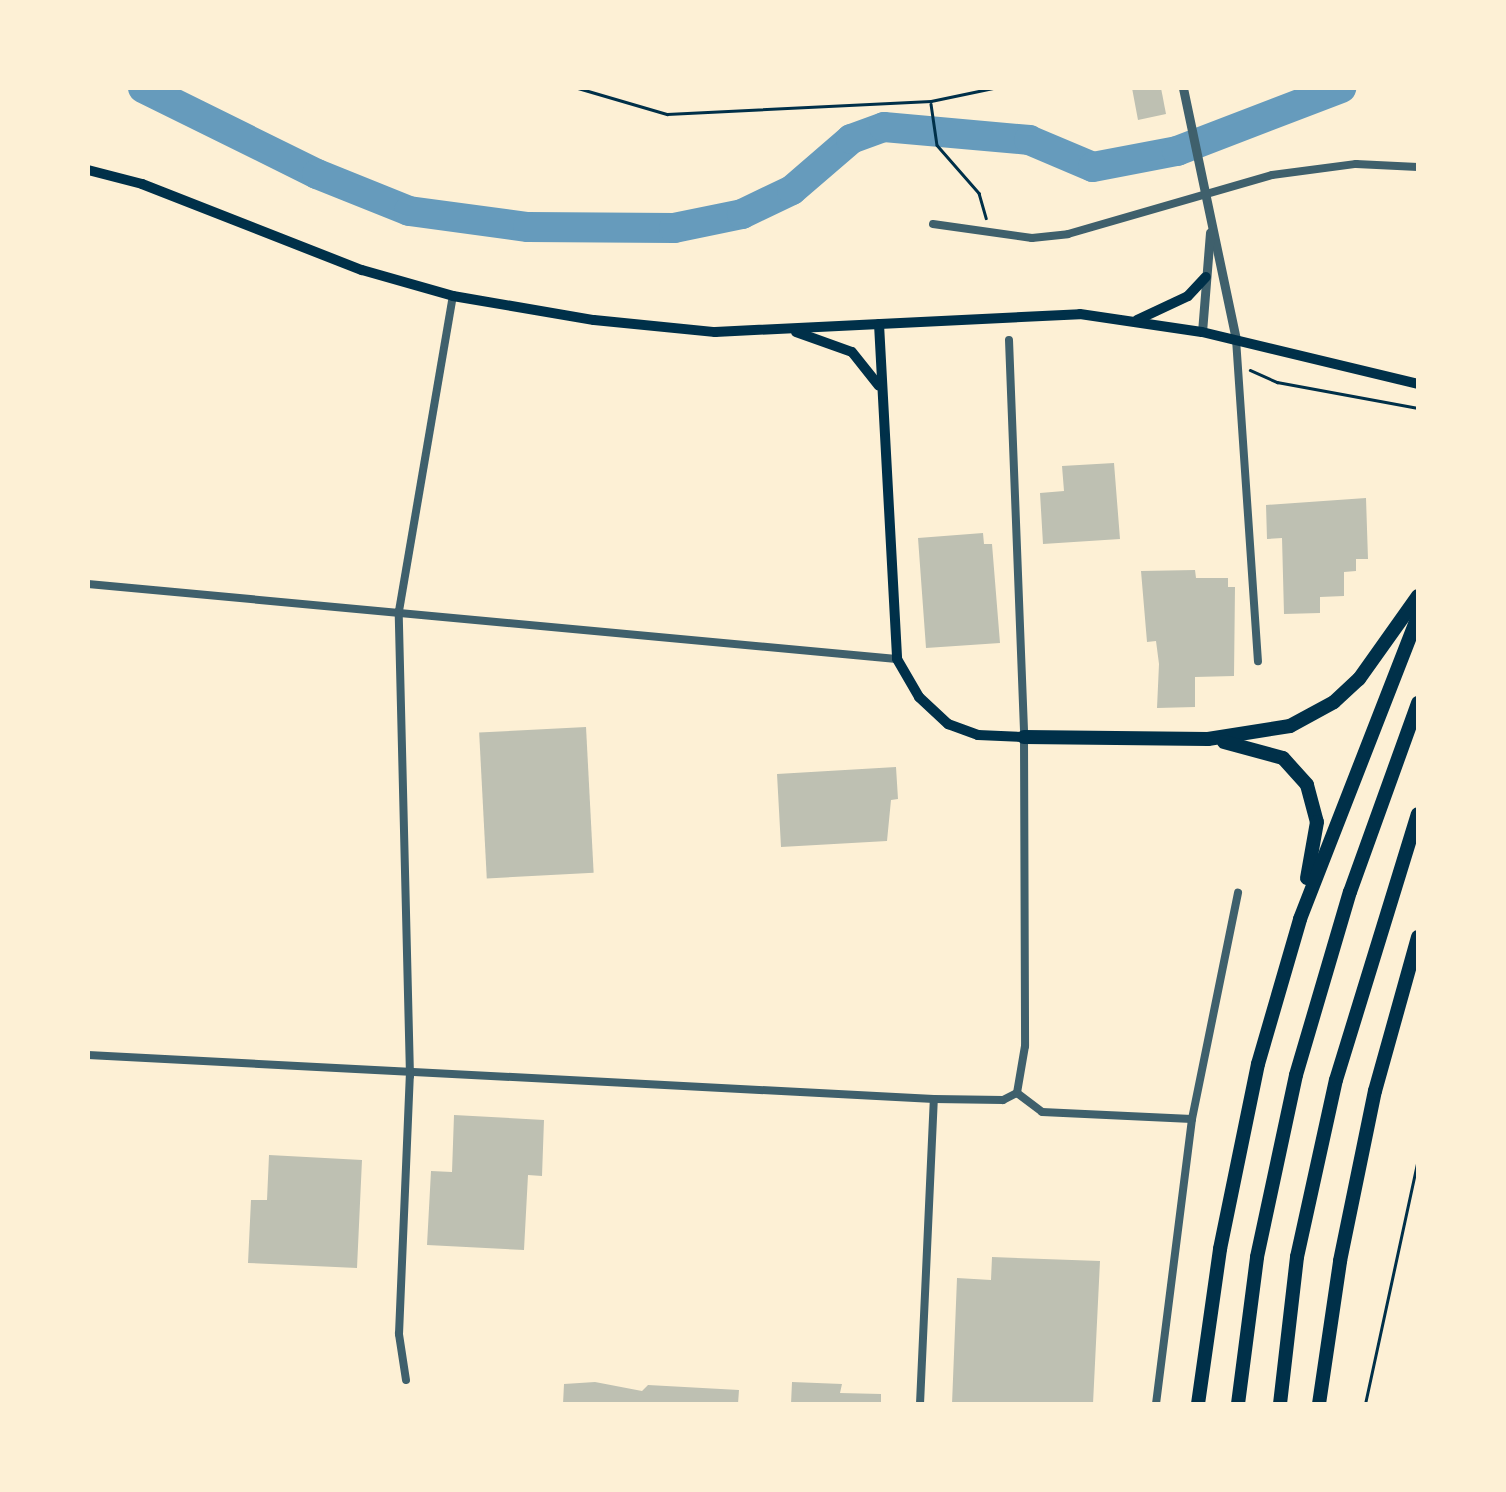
<!DOCTYPE html>
<html>
<head>
<meta charset="utf-8">
<style>
  body { margin:0 }
  #map { position:relative; width:1506px; height:1492px; overflow:hidden; background:#fdf0d5; font-family:"PT Sans Narrow",sans-serif }
  div>[style] { position:absolute }
  .river>* { height:30px; margin:-15px; padding:0 15px; transform-origin:15px; border-radius:15px; background:#669bbc }
  .building>* { inset:0; background:#bec0b2; transform-origin:0 0 }
  .path>* { height:2.5px; margin:-1.25px; padding:0 1.25px; transform-origin:1.25px; border-radius:1.25px; background:#003049 }
  .minor>* { height:8px; margin:-4px; padding:0 4px; transform-origin:4px; border-radius:4px; background:#3f606c }
  .tertiary>* { height:9px; margin:-4.5px; padding:0 4.5px; transform-origin:4.5px; border-radius:4.5px; background:#3f606c }
  .secondary>* { height:10px; margin:-5px; padding:0 5px; transform-origin:5px; border-radius:5px; background:#003049 }
  .motorway>* { height:14px; margin:-7px; padding:0 7px; transform-origin:7px; border-radius:7px; background:#003049 }
  span { translate:-50% -50%; white-space:nowrap; text-align:center; line-height:1.15; -webkit-text-stroke:10px #fdf0d5; paint-order:stroke }
  .frame { position:absolute; inset:0; border:90px solid #fdf0d5; pointer-events:none }
</style>
</head>
<body>
<div id="map">
  <div class="river">
    <div style="left:143px;top:88px;width:194px;rotate:26.3deg"></div>
    <div style="left:317px;top:174px;width:99px;rotate:21.9deg"></div>
    <div style="left:409px;top:211px;width:120px;rotate:7.7deg"></div>
    <div style="left:528px;top:227px;width:146px;rotate:0.4deg"></div>
    <div style="left:674px;top:228px;width:69px;rotate:-11.6deg"></div>
    <div style="left:742px;top:214px;width:55px;rotate:-25.6deg"></div>
    <div style="left:792px;top:190px;width:78px;rotate:-40.8deg"></div>
    <div style="left:851px;top:139px;width:35px;rotate:-20deg"></div>
    <div style="left:884px;top:127px;width:146px;rotate:5.1deg"></div>
    <div style="left:1029px;top:140px;width:69px;rotate:22.9deg"></div>
    <div style="left:1093px;top:167px;width:86px;rotate:-10.8deg"></div>
    <div style="left:1177px;top:151px;width:176px;rotate:-21deg"></div>
  </div>
  <div class="building">
    <div style="clip-path:polygon(1132px 88px,1161px 88px,1166px 114px,1138px 120px)"></div>
    <div style="clip-path:polygon(1114px 463px,1120px 539px,1043px 544px,1040px 493px,1064px 491px,1062px 466px)"></div>
    <div style="clip-path:polygon(1366px 498px,1368px 559px,1356px 559px,1356px 571px,1344px 572px,1344px 596px,1320px 597px,1320px 613px,1284px 614px,1282px 538px,1267px 539px,1266px 505px)"></div>
    <div style="clip-path:polygon(983px 533px,984px 544px,992px 544px,1000px 643px,926px 648px,918px 538px)"></div>
    <div style="clip-path:polygon(1195px 570px,1196px 578px,1228px 578px,1228px 587px,1235px 587px,1234px 676px,1195px 677px,1195px 707px,1157px 708px,1159px 664px,1156px 641px,1147px 642px,1141px 571px)"></div>
    <div style="left:586px;top:727px;width:146px;height:107px;rotate:87deg"></div>
    <div style="clip-path:polygon(896px 767px,898px 799px,891px 800px,887px 841px,781px 847px,777px 774px)"></div>
    <div style="clip-path:polygon(454px 1115px,544px 1120px,542px 1176px,528px 1175px,524px 1250px,427px 1245px,431px 1171px,452px 1172px)"></div>
    <div style="clip-path:polygon(269px 1155px,362px 1160px,357px 1268px,248px 1263px,251px 1200px,267px 1200px)"></div>
    <div style="clip-path:polygon(992px 1257px,1100px 1261px,1093px 1404px,952px 1404px,957px 1278px,991px 1280px)"></div>
    <div style="clip-path:polygon(595px 1382px,642px 1391px,648px 1385px,739px 1390px,738px 1404px,563px 1404px,564px 1384px)"></div>
    <div style="clip-path:polygon(792px 1382px,842px 1384px,840px 1393px,881px 1394px,881px 1404px,791px 1404px)"></div>
  </div>
  <div class="path">
    <div style="left:578px;top:88px;width:93px;rotate:16.3deg"></div>
    <div style="left:667px;top:114px;width:264px;rotate:-2.8deg"></div>
    <div style="left:931px;top:101px;width:63px;rotate:-11.8deg"></div>
    <div style="left:931px;top:104px;width:41px;rotate:81.7deg"></div>
    <div style="left:937px;top:145px;width:64px;rotate:48.8deg"></div>
    <div style="left:979px;top:193px;width:26px;rotate:74deg"></div>
    <div style="left:1250px;top:370px;width:30px;rotate:24deg"></div>
    <div style="left:1277px;top:382px;width:143px;rotate:10.4deg"></div>
    <div style="left:1365px;top:1404px;width:252px;rotate:-77.8deg"></div>
  </div>
  <div class="minor">
    <div style="left:933px;top:224px;width:100px;rotate:8deg"></div>
    <div style="left:1032px;top:238px;width:36px;rotate:-6deg"></div>
    <div style="left:1068px;top:234px;width:212px;rotate:-16.1deg"></div>
    <div style="left:1272px;top:175px;width:85px;rotate:-7.5deg"></div>
    <div style="left:1356px;top:164px;width:62px;rotate:2.8deg"></div>
    <div style="left:1236px;top:339px;width:323px;rotate:86.1deg"></div>
    <div style="left:1009px;top:340px;width:397px;rotate:87.8deg"></div>
    <div style="left:1024px;top:737px;width:309px;rotate:89.8deg"></div>
    <div style="left:1025px;top:1046px;width:48px;rotate:99.7deg"></div>
    <div style="left:88px;top:584px;width:812px;rotate:5.3deg"></div>
    <div style="left:88px;top:1055px;width:847px;rotate:2.98deg"></div>
    <div style="left:934px;top:1099px;width:69px;rotate:0.8deg"></div>
    <div style="left:1003px;top:1100px;width:16px;rotate:-27deg"></div>
    <div style="left:1017px;top:1093px;width:31px;rotate:37deg"></div>
    <div style="left:1042px;top:1112px;width:150px;rotate:2.7deg"></div>
    <div style="left:406px;top:1380px;width:47px;rotate:-98.7deg"></div>
    <div style="left:399px;top:1334px;width:258px;rotate:-87.6deg"></div>
    <div style="left:410px;top:1076px;width:465px;rotate:-91.4deg"></div>
    <div style="left:399px;top:611px;width:320px;rotate:-80.3deg"></div>
    <div style="left:920px;top:1404px;width:305px;rotate:-87.4deg"></div>
    <div style="left:1156px;top:1404px;width:287px;rotate:-82.8deg"></div>
    <div style="left:1192px;top:1119px;width:231px;rotate:-78.5deg"></div>
  </div>
  <div class="tertiary">
    <div style="left:1183px;top:88px;width:257px;rotate:78.1deg"></div>
    <div style="left:1202px;top:332px;width:100px;rotate:-85.4deg"></div>
  </div>
  <div class="secondary">
    <div style="left:88px;top:170px;width:56px;rotate:14.5deg"></div>
    <div style="left:142px;top:184px;width:236px;rotate:21.4deg"></div>
    <div style="left:362px;top:270px;width:95px;rotate:15.9deg"></div>
    <div style="left:453px;top:296px;width:143px;rotate:9.7deg"></div>
    <div style="left:594px;top:320px;width:122px;rotate:5.7deg"></div>
    <div style="left:715px;top:332px;width:365px;rotate:-2.8deg"></div>
    <div style="left:1080px;top:314px;width:123px;rotate:8.4deg"></div>
    <div style="left:1202px;top:332px;width:222px;rotate:13.5deg"></div>
    <div style="left:1137px;top:320px;width:56px;rotate:-25.2deg"></div>
    <div style="left:1188px;top:296px;width:26px;rotate:-47deg"></div>
    <div style="left:879px;top:324px;width:335px;rotate:86.9deg"></div>
    <div style="left:897px;top:659px;width:44px;rotate:59.9deg"></div>
    <div style="left:919px;top:697px;width:40px;rotate:43deg"></div>
    <div style="left:948px;top:724px;width:32px;rotate:20deg"></div>
    <div style="left:978px;top:735px;width:46px;rotate:2.5deg"></div>
    <div style="left:796px;top:332px;width:59px;rotate:19.7deg"></div>
    <div style="left:852px;top:352px;width:43px;rotate:51.5deg"></div>
  </div>
  <div class="motorway">
    <div style="left:1024px;top:737px;width:184px;rotate:0.6deg"></div>
    <div style="left:1208px;top:739px;width:83px;rotate:-9deg"></div>
    <div style="left:1290px;top:726px;width:50px;rotate:-28.6deg"></div>
    <div style="left:1334px;top:702px;width:34px;rotate:-43deg"></div>
    <div style="left:1359px;top:679px;width:102px;rotate:-54.6deg"></div>
    <div style="left:1224px;top:742px;width:61px;rotate:15.2deg"></div>
    <div style="left:1283px;top:758px;width:36px;rotate:48deg"></div>
    <div style="left:1307px;top:785px;width:38px;rotate:75deg"></div>
    <div style="left:1317px;top:822px;width:57px;rotate:100.1deg"></div>
    <div style="left:1198px;top:1404px;width:157px;rotate:-81.9deg"></div>
    <div style="left:1220px;top:1249px;width:189px;rotate:-78.4deg"></div>
    <div style="left:1258px;top:1064px;width:151px;rotate:-73.8deg"></div>
    <div style="left:1300px;top:919px;width:324px;rotate:-68.7deg"></div>
    <div style="left:1238px;top:1404px;width:148px;rotate:-82.6deg"></div>
    <div style="left:1257px;top:1257px;width:186px;rotate:-77.9deg"></div>
    <div style="left:1296px;top:1075px;width:191px;rotate:-73.6deg"></div>
    <div style="left:1350px;top:892px;width:201px;rotate:-70.2deg"></div>
    <div style="left:1280px;top:1404px;width:148px;rotate:-83.4deg"></div>
    <div style="left:1297px;top:1257px;width:181px;rotate:-77.6deg"></div>
    <div style="left:1336px;top:1080px;width:278px;rotate:-72.9deg"></div>
    <div style="left:1319px;top:1404px;width:145px;rotate:-81.6deg"></div>
    <div style="left:1340px;top:1261px;width:174px;rotate:-78.4deg"></div>
    <div style="left:1375px;top:1091px;width:160px;rotate:-74.4deg"></div>
  </div>
  <div class="frame"></div>
</div>
</body>
</html>
